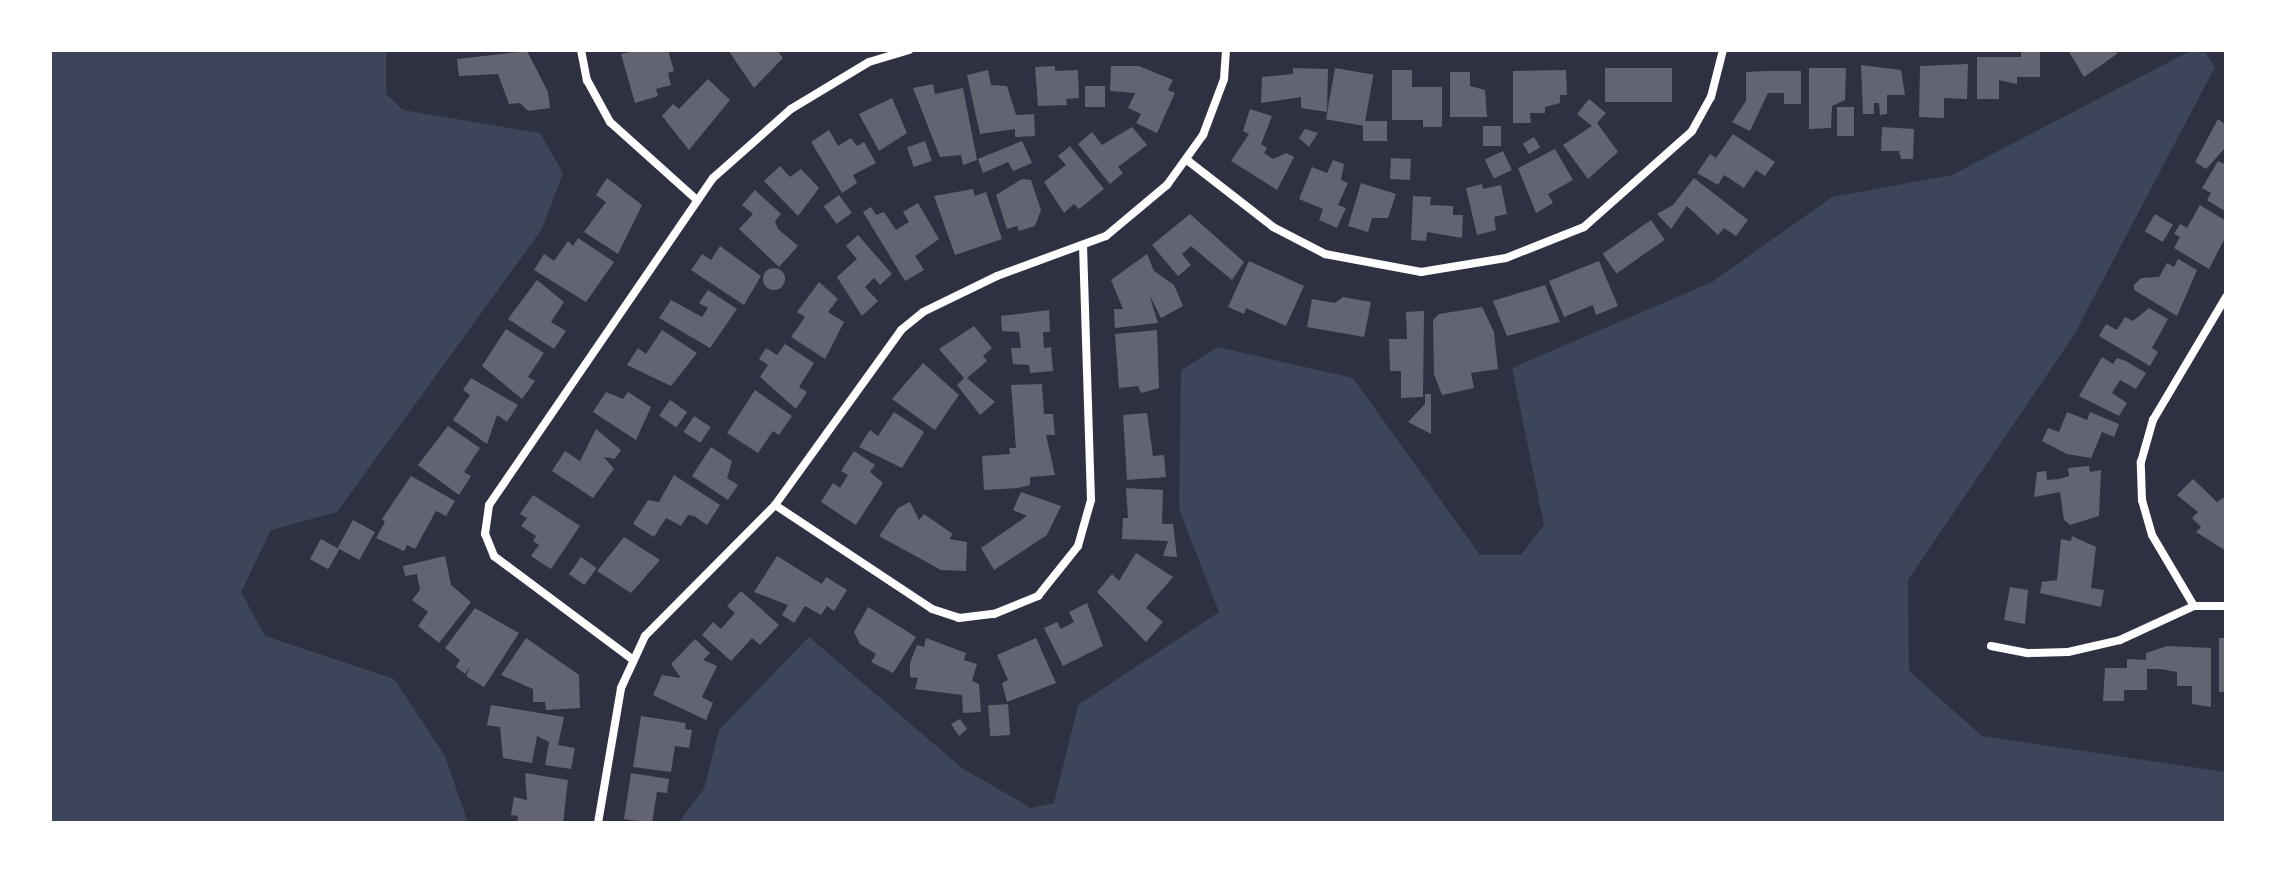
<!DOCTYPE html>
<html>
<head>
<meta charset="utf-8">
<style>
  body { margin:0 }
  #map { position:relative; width:2276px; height:873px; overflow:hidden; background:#2d3142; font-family:Lato,sans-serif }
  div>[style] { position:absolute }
  .green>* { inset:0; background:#3c4559 }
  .building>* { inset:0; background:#626471; transform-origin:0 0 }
  .round { border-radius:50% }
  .minor>* { height:8px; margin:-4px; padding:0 4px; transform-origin:4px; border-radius:4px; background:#fff }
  span { translate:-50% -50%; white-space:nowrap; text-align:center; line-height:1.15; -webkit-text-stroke:8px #fff; paint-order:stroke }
  .frame { position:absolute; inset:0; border:52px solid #fff; pointer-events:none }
</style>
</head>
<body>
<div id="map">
  <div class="green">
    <div style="clip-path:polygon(50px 50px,386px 50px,386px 94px,403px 110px,540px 133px,563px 173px,542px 229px,337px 512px,271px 530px,241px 592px,265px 636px,394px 679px,445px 756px,468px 823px,50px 823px)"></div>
    <div style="clip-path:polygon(2192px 50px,2204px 50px,2215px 67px,2074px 335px,1908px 580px,1909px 671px,1982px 736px,2226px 772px,2226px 823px,678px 823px,704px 789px,719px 730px,809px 637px,962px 768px,1031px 808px,1054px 803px,1078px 705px,1219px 612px,1179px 509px,1181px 370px,1218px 347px,1353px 378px,1480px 555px,1521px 555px,1544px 525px,1512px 368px,1712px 282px,1832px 197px,1952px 175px)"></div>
  </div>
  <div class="building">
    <div style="clip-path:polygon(637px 50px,668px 50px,674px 71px,668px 73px,671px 85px,656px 89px,658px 96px,635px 103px,621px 54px)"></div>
    <div style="clip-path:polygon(728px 50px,777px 50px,783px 58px,754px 88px)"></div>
    <div style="clip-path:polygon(2021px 50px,2040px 50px,2040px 77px,2017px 77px,2017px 84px,1999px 80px,1999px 99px,1977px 99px,1977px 57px,2021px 57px)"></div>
    <div style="clip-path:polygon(2068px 50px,2115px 50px,2117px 54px,2084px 77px)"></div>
    <div style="clip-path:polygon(527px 51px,548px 92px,550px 108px,528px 111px,520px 103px,509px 104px,498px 74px,459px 76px,457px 59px)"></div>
    <div style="clip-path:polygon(1968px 64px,1967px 99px,1944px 98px,1944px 118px,1919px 117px,1920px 66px)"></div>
    <div style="clip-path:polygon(1861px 65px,1901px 70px,1905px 95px,1887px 95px,1887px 114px,1880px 115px,1879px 103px,1874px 103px,1874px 114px,1863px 114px)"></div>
    <div style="clip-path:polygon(1055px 66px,1055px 71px,1078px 70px,1079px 98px,1066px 99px,1067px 105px,1038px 106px,1035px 67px)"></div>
    <div style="clip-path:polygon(1111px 66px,1139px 66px,1173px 80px,1168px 90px,1175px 93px,1157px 133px,1136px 123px,1141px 114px,1128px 108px,1135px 93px,1110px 91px)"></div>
    <div style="clip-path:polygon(1293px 68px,1328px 69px,1327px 112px,1301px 108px,1301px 97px,1261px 103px,1262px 77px,1293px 74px)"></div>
    <div style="left:1335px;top:68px;width:39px;height:52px;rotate:10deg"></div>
    <div style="left:1605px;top:68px;width:67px;height:34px"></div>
    <div style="clip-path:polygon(1809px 68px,1846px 68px,1845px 100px,1832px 106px,1831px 128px,1809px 129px)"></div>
    <div style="clip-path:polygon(988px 70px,991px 85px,1007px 86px,1016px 115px,1034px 114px,1035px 136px,1015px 137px,1015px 129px,980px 134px,967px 75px)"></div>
    <div style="clip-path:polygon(1392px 70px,1412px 70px,1412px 87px,1442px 87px,1442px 127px,1423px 127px,1423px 120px,1392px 120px)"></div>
    <div style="clip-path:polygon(1566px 70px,1567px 95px,1560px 95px,1560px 103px,1545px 107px,1545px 113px,1530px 113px,1531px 123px,1513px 123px,1513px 71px)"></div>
    <div style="clip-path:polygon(1766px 71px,1801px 71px,1801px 104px,1784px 104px,1784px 93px,1768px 93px,1750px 131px,1732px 122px,1746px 101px,1746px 72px)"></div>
    <div style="clip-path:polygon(1450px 72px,1470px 72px,1470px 86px,1485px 90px,1487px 117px,1450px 117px)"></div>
    <div style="clip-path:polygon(708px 79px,730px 100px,689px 150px,662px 116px,673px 104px,679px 109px)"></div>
    <div style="clip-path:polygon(933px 84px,935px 94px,963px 88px,977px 160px,963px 165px,961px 155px,940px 157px,913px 88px)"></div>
    <div style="left:1085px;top:86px;width:20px;height:21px"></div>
    <div style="clip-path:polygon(892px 98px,907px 133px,879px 151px,859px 114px)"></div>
    <div style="clip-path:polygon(1589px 99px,1606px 113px,1597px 123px,1618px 152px,1588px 179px,1563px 145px,1592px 126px,1577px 114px)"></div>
    <div style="left:1837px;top:107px;width:17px;height:29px"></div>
    <div style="clip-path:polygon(1250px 109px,1272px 116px,1261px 144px,1267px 148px,1264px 153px,1273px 159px,1286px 153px,1294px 157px,1277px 190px,1231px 161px,1249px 134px,1243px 131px)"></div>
    <div style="clip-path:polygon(2218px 119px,2226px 125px,2226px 147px,2206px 169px,2195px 162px)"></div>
    <div style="left:1363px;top:121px;width:24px;height:20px"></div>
    <div style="left:1483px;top:126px;width:18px;height:20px"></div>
    <div style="clip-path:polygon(1132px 127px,1147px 145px,1118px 167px,1123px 173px,1110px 184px,1078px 144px,1092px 132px,1102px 145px)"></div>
    <div style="clip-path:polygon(1882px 127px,1914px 129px,1913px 159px,1901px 159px,1899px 151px,1881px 151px)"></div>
    <div style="clip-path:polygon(1305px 129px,1318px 133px,1309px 147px,1299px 138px)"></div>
    <div style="clip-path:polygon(829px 130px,838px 146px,851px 138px,857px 146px,864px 142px,876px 163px,853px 175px,857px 183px,842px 193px,811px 142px)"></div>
    <div style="clip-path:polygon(1733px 134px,1775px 162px,1765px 176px,1756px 170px,1744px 188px,1724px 175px,1718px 185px,1697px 173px,1710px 154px,1716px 158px)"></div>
    <div style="left:1534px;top:137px;width:12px;height:13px;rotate:59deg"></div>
    <div style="left:925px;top:141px;width:21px;height:19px;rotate:71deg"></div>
    <div style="clip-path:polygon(1022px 141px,1032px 163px,1013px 171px,1008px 162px,983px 173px,978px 159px)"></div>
    <div style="clip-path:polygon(1070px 146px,1104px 189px,1079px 209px,1074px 204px,1064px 213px,1044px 182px,1066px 165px,1058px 156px)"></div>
    <div style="clip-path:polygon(1555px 149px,1573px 180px,1548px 194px,1553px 203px,1536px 213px,1518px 168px)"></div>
    <div style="left:1503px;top:151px;width:21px;height:20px;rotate:65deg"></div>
    <div style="left:1391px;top:158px;width:20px;height:21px;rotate:3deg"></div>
    <div style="clip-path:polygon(1333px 160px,1344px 164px,1341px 180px,1348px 183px,1338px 205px,1346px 208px,1337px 228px,1319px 220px,1323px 209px,1299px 199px,1312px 167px,1327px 173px)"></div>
    <div style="clip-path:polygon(2218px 161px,2226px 165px,2226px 212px,2207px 200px,2211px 193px,2202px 188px)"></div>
    <div style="clip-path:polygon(780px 166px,790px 177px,801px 169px,819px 188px,798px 216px,764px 181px)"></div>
    <div style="clip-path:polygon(607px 178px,642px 205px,618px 254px,584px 232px,606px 202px,596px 195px)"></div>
    <div style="clip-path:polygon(1694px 178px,1748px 220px,1736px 236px,1724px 228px,1718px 235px,1687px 206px,1671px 229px,1657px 214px,1673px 205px)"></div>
    <div style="clip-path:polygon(1022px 179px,1031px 180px,1041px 210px,1035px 226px,1019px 231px,1017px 226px,1007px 229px,996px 195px)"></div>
    <div style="clip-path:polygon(1361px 183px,1396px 194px,1388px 218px,1372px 218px,1368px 232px,1348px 226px)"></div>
    <div style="clip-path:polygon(1482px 184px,1483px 189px,1501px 185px,1507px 214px,1494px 217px,1496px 230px,1477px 235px,1466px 188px)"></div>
    <div style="clip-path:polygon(973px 189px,975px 196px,986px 192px,1002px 239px,955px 255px,934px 196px)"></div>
    <div style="clip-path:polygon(755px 190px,781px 214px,775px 221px,778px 229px,798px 246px,779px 267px,739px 229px,753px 214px,742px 205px)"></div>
    <div style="left:839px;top:195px;width:22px;height:19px;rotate:54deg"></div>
    <div style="clip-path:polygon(1413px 196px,1431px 197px,1430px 205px,1453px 206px,1453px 215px,1463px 215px,1462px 238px,1427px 232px,1426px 241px,1411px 240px)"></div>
    <div style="clip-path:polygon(918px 203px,939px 239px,915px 256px,924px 270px,905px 281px,863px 212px,871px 207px,876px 215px,884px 212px,896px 230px,909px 222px,903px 212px)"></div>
    <div style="clip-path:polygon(2200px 205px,2226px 221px,2226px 236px,2209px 269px,2174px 248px,2180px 237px,2174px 234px,2180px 224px,2187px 228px)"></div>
    <div style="clip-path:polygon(1190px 214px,1244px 262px,1232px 280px,1191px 246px,1182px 254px,1191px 265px,1178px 276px,1152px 245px)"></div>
    <div style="left:2155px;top:214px;width:21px;height:20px;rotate:31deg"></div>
    <div style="left:1651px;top:220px;width:24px;height:59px;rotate:55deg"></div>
    <div style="clip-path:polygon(858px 235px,892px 274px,880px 285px,874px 278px,865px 287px,878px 301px,862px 316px,837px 277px,857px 259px,846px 246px)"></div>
    <div style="clip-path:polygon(578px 238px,614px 262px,586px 302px,534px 270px,544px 254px,554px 261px,568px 241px,573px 246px)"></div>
    <div style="clip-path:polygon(720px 246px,761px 276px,744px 305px,691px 270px,702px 254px,711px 260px)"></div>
    <div style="clip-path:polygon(1147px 254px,1154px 271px,1174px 285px,1183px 306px,1161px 318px,1149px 294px,1158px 323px,1115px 328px,1114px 309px,1123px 309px,1111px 280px)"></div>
    <div style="clip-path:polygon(2178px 259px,2197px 270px,2177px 316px,2134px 290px,2134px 285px,2141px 278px,2159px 277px,2167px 263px,2174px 267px)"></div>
    <div style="clip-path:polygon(1249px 261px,1304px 286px,1286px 326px,1246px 308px,1244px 314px,1228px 307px)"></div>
    <div style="clip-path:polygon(1599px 261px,1618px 306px,1596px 315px,1593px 305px,1564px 317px,1549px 281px)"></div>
    <div class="round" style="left:763px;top:268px;width:22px;height:22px"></div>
    <div style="clip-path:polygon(537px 280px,564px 302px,551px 322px,566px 331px,554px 349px,508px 319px)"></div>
    <div style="clip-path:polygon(819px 282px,838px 299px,828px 312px,844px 322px,825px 359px,791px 337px,805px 317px,797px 312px)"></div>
    <div style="clip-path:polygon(1545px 285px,1560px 322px,1507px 336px,1493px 301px)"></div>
    <div style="clip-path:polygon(708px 290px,737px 309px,710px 348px,659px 318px,671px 300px,702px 317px,708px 308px,699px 303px)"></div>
    <div style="clip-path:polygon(1343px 297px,1371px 302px,1364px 337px,1307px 327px,1312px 299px,1335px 303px)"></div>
    <div style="clip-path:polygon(1482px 307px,1494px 332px,1498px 369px,1471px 373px,1474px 388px,1442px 395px,1434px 374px,1433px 320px,1439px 314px)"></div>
    <div style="clip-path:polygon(2149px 308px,2168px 319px,2152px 348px,2158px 352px,2150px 366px,2099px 336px,2106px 324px,2117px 330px,2125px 317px,2133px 321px)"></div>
    <div style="clip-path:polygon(1049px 310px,1050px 332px,1043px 332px,1044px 348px,1051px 347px,1053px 371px,1030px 373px,1029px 365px,1013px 364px,1011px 348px,1021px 348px,1019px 332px,1002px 331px,1001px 316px)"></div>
    <div style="clip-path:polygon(1424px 311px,1423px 397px,1401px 398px,1401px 371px,1390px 371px,1389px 339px,1407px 339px,1406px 312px)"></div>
    <div style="clip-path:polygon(974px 326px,992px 348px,983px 356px,987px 361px,967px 378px,995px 402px,980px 415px,957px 385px,964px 378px,939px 349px)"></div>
    <div style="clip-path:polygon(506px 329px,544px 353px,528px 377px,535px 381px,522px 399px,482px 366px)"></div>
    <div style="clip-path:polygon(662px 330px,697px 353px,671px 386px,627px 365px,638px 348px,646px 354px)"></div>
    <div style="clip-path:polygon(1157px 330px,1159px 388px,1141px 393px,1138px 386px,1119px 388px,1115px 334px)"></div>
    <div style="clip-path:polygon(785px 344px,814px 363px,799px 387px,807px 392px,796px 409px,760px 377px,768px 365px,759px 359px,766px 348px,777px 355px)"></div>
    <div style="clip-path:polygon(2102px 357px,2113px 364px,2117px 358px,2126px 361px,2146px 373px,2136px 389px,2120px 380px,2112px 393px,2127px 403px,2119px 416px,2079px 396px)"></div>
    <div style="clip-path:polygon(923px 363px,959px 395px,935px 430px,892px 399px)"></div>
    <div style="clip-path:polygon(471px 378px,518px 405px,507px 422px,497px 415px,487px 444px,453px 420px,470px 395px,463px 390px)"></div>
    <div style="clip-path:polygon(1042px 384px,1044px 414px,1053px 414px,1055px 435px,1046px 435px,1055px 475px,1030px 477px,1030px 485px,1018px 488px,984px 490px,982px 456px,1010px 454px,1009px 448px,1016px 448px,1011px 385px)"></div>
    <div style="clip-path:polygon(755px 390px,792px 416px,779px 435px,773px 431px,758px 453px,727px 433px)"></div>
    <div style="clip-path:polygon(606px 392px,623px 399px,628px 392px,651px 407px,636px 440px,593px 412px)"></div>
    <div style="clip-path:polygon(1425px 394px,1431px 394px,1431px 434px,1408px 422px,1425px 404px)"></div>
    <div style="left:670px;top:400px;width:21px;height:19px;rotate:35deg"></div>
    <div style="clip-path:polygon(894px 412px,924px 432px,902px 468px,859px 447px,870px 430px,878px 436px)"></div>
    <div style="clip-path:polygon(2067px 412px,2087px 420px,2090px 412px,2119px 424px,2114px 437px,2102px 432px,2091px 458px,2067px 454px,2042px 441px,2048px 428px,2059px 432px)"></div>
    <div style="clip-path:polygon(1147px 413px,1153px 456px,1164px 455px,1166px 477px,1127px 480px,1123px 415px)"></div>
    <div style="left:694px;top:416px;width:20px;height:19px;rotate:33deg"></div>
    <div style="clip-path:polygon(448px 426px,480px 448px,464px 472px,471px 476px,459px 495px,418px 465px)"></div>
    <div style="clip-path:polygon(596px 429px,621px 450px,615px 459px,604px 457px,614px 469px,593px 498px,552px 471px,565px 451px,580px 461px)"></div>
    <div style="clip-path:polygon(711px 447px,732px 461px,727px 478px,738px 485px,728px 500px,692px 476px)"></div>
    <div style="clip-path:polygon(854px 451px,875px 465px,870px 472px,883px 483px,856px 525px,821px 502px,833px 483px,840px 488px,848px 475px,841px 471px)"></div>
    <div style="clip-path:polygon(2089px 466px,2090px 472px,2101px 470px,2099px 516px,2070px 525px,2064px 520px,2060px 492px,2034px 497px,2037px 472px,2046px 471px,2047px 480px,2059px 479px,2069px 476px,2068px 468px)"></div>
    <div style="clip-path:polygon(674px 475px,720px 505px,707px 525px,694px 516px,688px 515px,681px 526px,666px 518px,654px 537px,633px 524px,648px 500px,659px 502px)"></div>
    <div style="clip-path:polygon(411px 476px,455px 501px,446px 516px,436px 511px,415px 549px,407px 545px,404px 551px,376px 538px,385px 522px,382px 519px)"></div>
    <div style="clip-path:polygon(2193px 479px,2217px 502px,2226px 496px,2226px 551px,2196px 532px,2201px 527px,2192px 518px,2198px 512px,2177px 495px)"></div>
    <div style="clip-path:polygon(1126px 488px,1163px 490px,1162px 524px,1173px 524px,1177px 557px,1163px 556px,1168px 541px,1122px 539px,1123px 518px,1128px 518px)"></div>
    <div style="clip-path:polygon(1021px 492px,1061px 506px,1047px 535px,994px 570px,981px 548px,1027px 516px,1013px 510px)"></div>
    <div style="clip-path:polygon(533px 495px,580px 526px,551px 569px,531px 556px,539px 545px,533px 541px,536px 536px,521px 526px,527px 518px,520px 514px)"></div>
    <div style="clip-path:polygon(910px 502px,919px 520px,924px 514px,953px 534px,949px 539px,967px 542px,966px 571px,941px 570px,879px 536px,898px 508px)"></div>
    <div style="left:353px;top:520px;width:25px;height:32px;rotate:29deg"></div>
    <div style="clip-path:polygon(2072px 536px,2096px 547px,2091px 588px,2104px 590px,2101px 607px,2040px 593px,2042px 582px,2057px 580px,2061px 539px,2071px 541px)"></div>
    <div style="clip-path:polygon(624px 537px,660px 560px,631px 593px,597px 571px)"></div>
    <div style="left:321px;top:539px;width:21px;height:23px;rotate:29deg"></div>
    <div style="clip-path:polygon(1136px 553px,1173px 577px,1146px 608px,1163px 622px,1146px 642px,1097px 592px,1112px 574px,1119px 581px)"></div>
    <div style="clip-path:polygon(445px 556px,451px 585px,471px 602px,439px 643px,418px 626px,428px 612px,412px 600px,420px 590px,417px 574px,405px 576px,403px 566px)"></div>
    <div style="clip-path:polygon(777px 556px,822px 584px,826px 577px,847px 590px,834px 611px,827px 606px,821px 615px,805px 606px,794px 623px,782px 615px,788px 605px,754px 592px)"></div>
    <div style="left:581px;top:557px;width:19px;height:21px;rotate:35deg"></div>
    <div style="clip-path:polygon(2010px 587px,2028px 590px,2025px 624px,2004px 620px)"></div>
    <div style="clip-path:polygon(741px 591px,779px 625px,760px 645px,752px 638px,731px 661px,702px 635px,713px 622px,721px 629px,735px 613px,727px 606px)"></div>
    <div style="clip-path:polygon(1087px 603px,1103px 646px,1063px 666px,1044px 628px,1057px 622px,1061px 629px,1074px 622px,1069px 612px)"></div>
    <div style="clip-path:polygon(868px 607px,916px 637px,893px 673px,871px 662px,876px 654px,860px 644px,854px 632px)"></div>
    <div style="clip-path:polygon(475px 608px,519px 633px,484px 687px,466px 676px,470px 666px,465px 674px,456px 667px,460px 660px,445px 648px)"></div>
    <div style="clip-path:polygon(526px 638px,579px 675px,580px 708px,546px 710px,545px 702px,533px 702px,533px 689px,501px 675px)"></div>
    <div style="clip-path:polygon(926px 638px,966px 653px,964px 660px,977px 664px,972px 681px,979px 684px,981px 712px,963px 713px,962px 695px,915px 689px,918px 678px,910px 677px,910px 663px,917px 645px,924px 647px)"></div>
    <div style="clip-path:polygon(1036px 638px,1056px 683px,1007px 702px,1002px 683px,1008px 680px,997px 655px)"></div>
    <div style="left:2226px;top:638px;width:54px;height:7px;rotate:90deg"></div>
    <div style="clip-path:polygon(695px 639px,710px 653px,703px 660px,717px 666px,702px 697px,713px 703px,706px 720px,653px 695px,662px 675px,681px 678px,671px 664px)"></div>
    <div style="clip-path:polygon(2167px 646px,2211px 648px,2211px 707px,2192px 704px,2192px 686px,2177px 686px,2177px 672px,2160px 669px,2147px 669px,2147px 690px,2124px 690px,2124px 701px,2103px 701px,2105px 668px,2127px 668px,2127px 659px,2146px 660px,2146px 653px)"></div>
    <div style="left:1008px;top:704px;width:31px;height:20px;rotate:86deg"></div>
    <div style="clip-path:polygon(491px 705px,564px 717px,558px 745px,575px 748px,571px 769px,545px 765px,549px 742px,537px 736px,532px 763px,503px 758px,500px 727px,487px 725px)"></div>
    <div style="clip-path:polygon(641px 716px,686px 723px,685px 729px,692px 730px,689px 748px,675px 746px,671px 772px,633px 767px)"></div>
    <div style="clip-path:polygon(960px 719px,967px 729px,959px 736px,951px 724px)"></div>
    <div style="clip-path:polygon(525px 773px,568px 780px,563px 823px,517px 823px,518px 816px,511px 815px,514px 797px,527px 800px)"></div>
    <div style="clip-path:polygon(631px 773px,669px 779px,667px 793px,657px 792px,652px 823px,624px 819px)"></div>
  </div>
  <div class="minor">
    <div style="left:581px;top:50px;width:31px;rotate:79deg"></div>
    <div style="left:587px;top:80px;width:48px;rotate:61.3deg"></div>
    <div style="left:610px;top:122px;width:117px;rotate:41.9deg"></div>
    <div style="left:1187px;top:160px;width:109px;rotate:37.9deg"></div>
    <div style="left:1273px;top:227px;width:59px;rotate:27.4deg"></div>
    <div style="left:1325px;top:254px;width:98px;rotate:10.6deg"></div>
    <div style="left:1421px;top:272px;width:86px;rotate:-9.4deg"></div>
    <div style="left:1506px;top:258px;width:84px;rotate:-21.7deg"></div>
    <div style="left:1584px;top:227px;width:144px;rotate:-41.6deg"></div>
    <div style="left:1692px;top:131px;width:39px;rotate:-61deg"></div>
    <div style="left:1711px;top:97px;width:49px;rotate:-75.7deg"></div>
    <div style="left:775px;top:505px;width:188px;rotate:33.5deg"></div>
    <div style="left:932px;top:609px;width:28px;rotate:18deg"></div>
    <div style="left:959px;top:618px;width:35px;rotate:-7deg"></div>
    <div style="left:994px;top:614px;width:48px;rotate:-22.2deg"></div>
    <div style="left:1038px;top:596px;width:64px;rotate:-51.3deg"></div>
    <div style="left:1078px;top:546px;width:48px;rotate:-74.2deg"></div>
    <div style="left:1091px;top:500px;width:253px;rotate:-91.8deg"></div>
    <div style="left:2194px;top:606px;width:82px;rotate:-120.6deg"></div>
    <div style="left:2152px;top:535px;width:36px;rotate:-106deg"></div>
    <div style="left:2142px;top:500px;width:38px;rotate:-92deg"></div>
    <div style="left:2141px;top:462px;width:44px;rotate:-74.1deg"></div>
    <div style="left:2153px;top:420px;width:143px;rotate:-59.3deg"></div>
    <div style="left:1991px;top:646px;width:38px;rotate:11deg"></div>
    <div style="left:2028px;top:653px;width:40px;rotate:-1.4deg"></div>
    <div style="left:2068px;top:652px;width:53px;rotate:-13deg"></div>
    <div style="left:2120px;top:640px;width:81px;rotate:-24.7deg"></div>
    <div style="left:2194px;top:606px;width:32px"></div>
    <div style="left:632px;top:659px;width:172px;rotate:-143.3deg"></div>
    <div style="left:494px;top:556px;width:24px;rotate:-112deg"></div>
    <div style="left:485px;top:534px;width:29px;rotate:-82deg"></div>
    <div style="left:489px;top:505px;width:396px;rotate:-55.6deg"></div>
    <div style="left:713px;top:178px;width:104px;rotate:-41.5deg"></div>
    <div style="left:791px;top:109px;width:91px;rotate:-31.1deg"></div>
    <div style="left:869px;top:62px;width:42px;rotate:-16.7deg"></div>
    <div style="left:598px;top:823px;width:137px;rotate:-80.3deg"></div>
    <div style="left:621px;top:688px;width:57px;rotate:-65.2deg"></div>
    <div style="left:645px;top:636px;width:185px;rotate:-45.2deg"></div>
    <div style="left:775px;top:505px;width:216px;rotate:-54.2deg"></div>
    <div style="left:901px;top:330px;width:28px;rotate:-39deg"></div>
    <div style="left:923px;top:312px;width:82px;rotate:-25.9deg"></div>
    <div style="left:997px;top:276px;width:116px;rotate:-20.2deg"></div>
    <div style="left:1106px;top:236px;width:80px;rotate:-39.9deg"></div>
    <div style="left:1167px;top:185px;width:62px;rotate:-54.2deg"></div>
    <div style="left:1203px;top:135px;width:60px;rotate:-69.4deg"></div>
    <div style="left:1224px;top:79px;width:29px;rotate:-86deg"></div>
  </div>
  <div class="frame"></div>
</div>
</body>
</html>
